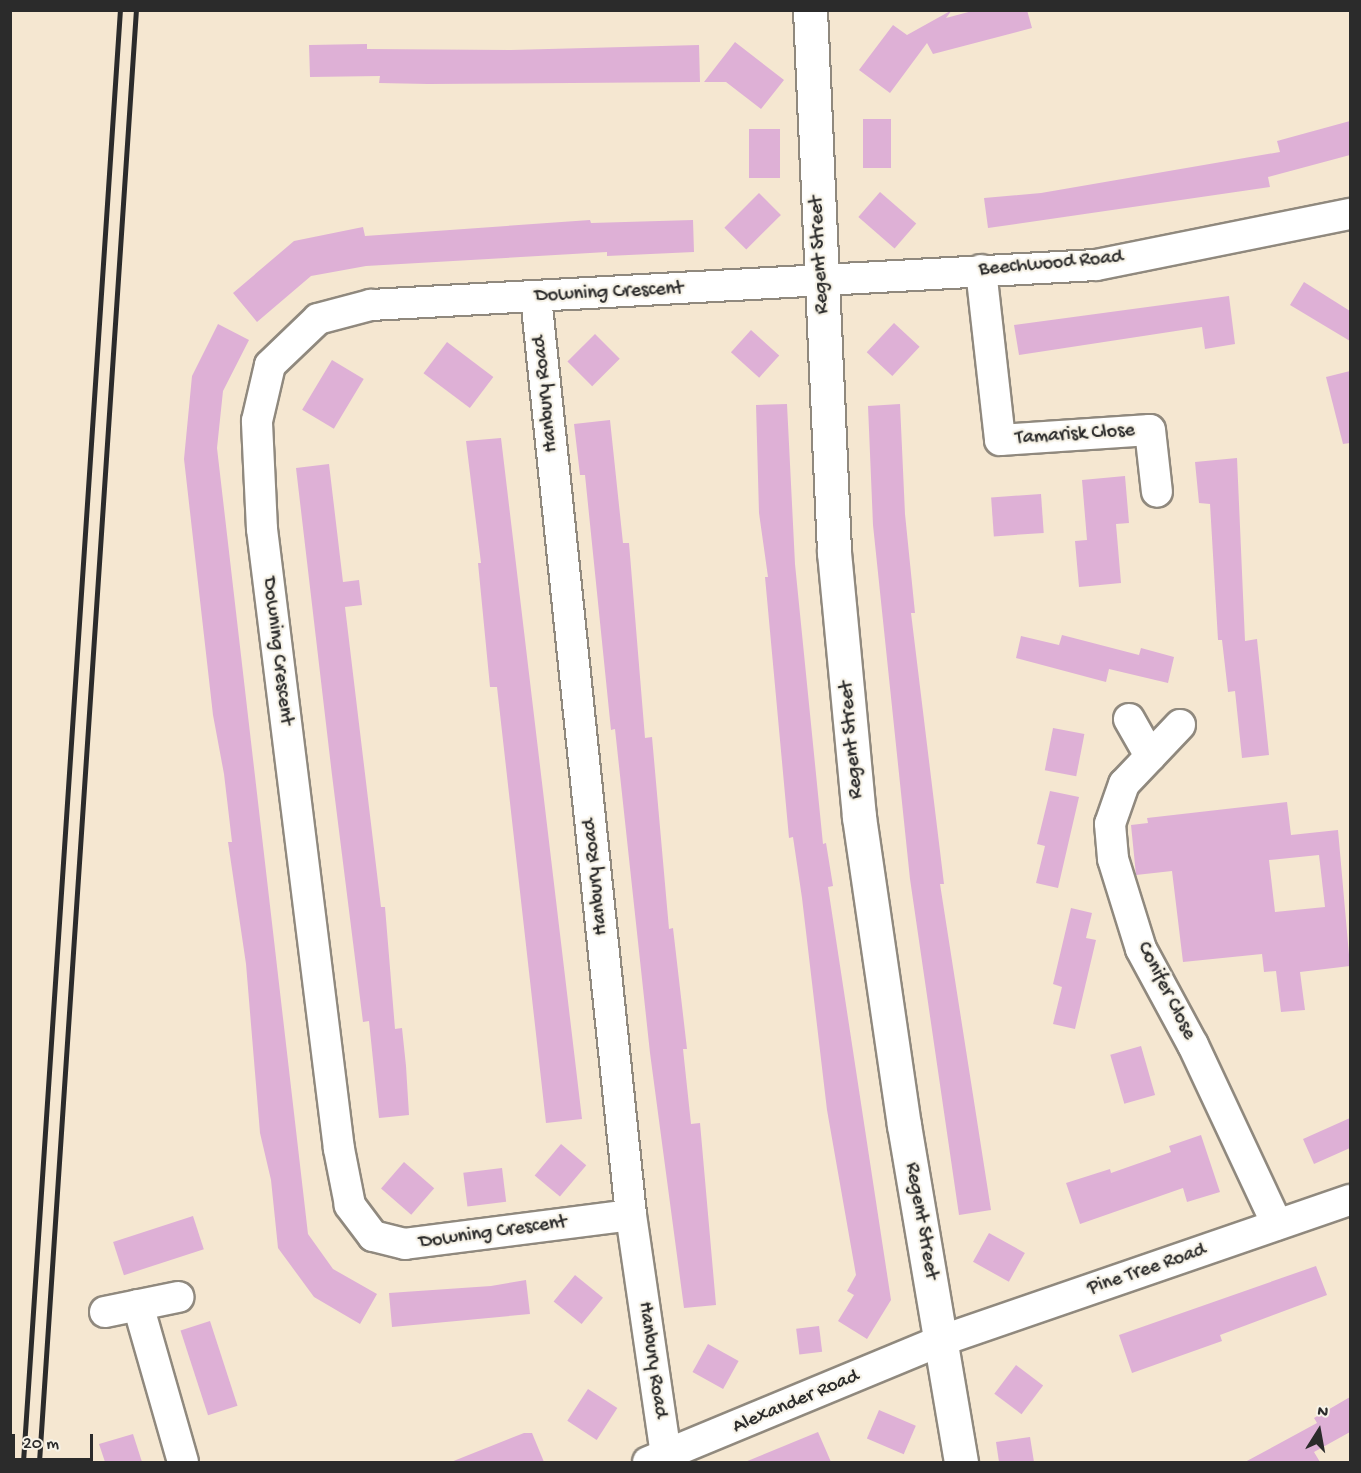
<!DOCTYPE html>
<html>
<head>
<meta charset="utf-8">
<style>
  body { margin:0 }
  #map { position:relative; width:1361px; height:1473px; overflow:hidden; background:#f5e7d1; font-family:"Gochi Hand",sans-serif }
  div>[style] { position:absolute }
  .building>* { inset:0; background:#deb0d6; transform-origin:0 0 }
  .roads { filter:drop-shadow(2px 0 #90897e) drop-shadow(-2px 0 #90897e) drop-shadow(0 2px #90897e) drop-shadow(0 -2px #90897e) }
  .street>* { height:30px; margin:-15px; padding:0 15px; transform-origin:15px; border-radius:15px; background:#fff }
  .secondary>* { height:33px; margin:-16.5px; padding:0 16.5px; transform-origin:16.5px; border-radius:16.5px; background:#fff }
  .rail>* { height:4.5px; margin:-2.25px; padding:0 2.25px; transform-origin:2.25px; border-radius:2.25px; background:#2b2b2b }
  span { translate:-50% -50%; white-space:nowrap; text-align:center; line-height:1.15; -webkit-text-stroke:4.5px #f7f3e8; paint-order:stroke }
  .street-label { font-size:20px; color:#2b2b2b }
  .frame { position:absolute; inset:0; border:12px solid #2b2b2b; pointer-events:none }
  .north { position:absolute; left:1289px; top:1401px; width:60px; height:60px; -webkit-text-stroke:4px #f7f3e8; paint-order:stroke; rotate:11deg; font-size:16px; font-weight:700; line-height:24px; text-align:center; color:#2b2b2b }
  .north::after { content:''; display:block; margin:auto; width:21px; height:27px; background:#2b2b2b; clip-path:polygon(50% 0,100% 100%,50% 72%,0 100%) }
  .scale { position:absolute; left:12px; top:1434px; width:81px; height:27px; box-sizing:border-box; border:3px solid #2b2b2b; border-top:0; padding-left:8px; font-size:18px; line-height:21px; white-space:nowrap; color:#2b2b2b; -webkit-text-stroke:4px #f7f3e8; paint-order:stroke }
</style>
</head>
<body>
<div id="map">
  <div class="building">
    <div style="clip-path:polygon(952px 10px,946px 18px,976px 10px,1027px 10px,1032px 28px,933px 54px,927px 43px,890px 93px,859px 70px,893px 25px,907px 35px)"></div>
    <div style="clip-path:polygon(735px 42px,784px 80px,761px 109px,726px 82px,704px 82px)"></div>
    <div style="clip-path:polygon(367px 44px,367px 49px,511px 50px,699px 45px,700px 82px,428px 84px,379px 83px,380px 76px,310px 77px,309px 45px)"></div>
    <div style="left:863px;top:119px;width:28px;height:49px"></div>
    <div style="clip-path:polygon(1350px 121px,1350px 155px,1268px 177px,1270px 187px,988px 228px,984px 198px,1041px 193px,1280px 152px,1277px 141px)"></div>
    <div style="left:780px;top:129px;width:49px;height:31px;rotate:90deg"></div>
    <div style="left:880px;top:192px;width:48px;height:33px;rotate:41deg"></div>
    <div style="left:759px;top:193px;width:31px;height:49px;rotate:45deg"></div>
    <div style="clip-path:polygon(590px 220px,591px 223px,693px 220px,694px 252px,607px 256px,607px 252px,366px 266px,311px 276px,257px 322px,233px 293px,294px 241px,363px 227px,365px 236px)"></div>
    <div style="clip-path:polygon(1304px 282px,1350px 311px,1350px 341px,1290px 305px)"></div>
    <div style="clip-path:polygon(1229px 296px,1235px 344px,1205px 349px,1202px 327px,1019px 355px,1014px 325px)"></div>
    <div style="left:894px;top:323px;width:35px;height:40px;rotate:43deg"></div>
    <div style="clip-path:polygon(218px 324px,249px 340px,223px 391px,217px 448px,308px 1234px,333px 1269px,377px 1294px,360px 1324px,314px 1297px,278px 1248px,271px 1180px,260px 1133px,246px 964px,228px 842px,232px 842px,224px 774px,213px 715px,184px 459px,192px 376px)"></div>
    <div style="left:751px;top:330px;width:38px;height:30px;rotate:42deg"></div>
    <div style="left:595px;top:334px;width:35px;height:39px;rotate:45deg"></div>
    <div style="left:447px;top:342px;width:58px;height:39px;rotate:37deg"></div>
    <div style="left:332px;top:360px;width:37px;height:58px;rotate:31deg"></div>
    <div style="clip-path:polygon(1350px 371px,1350px 443px,1343px 444px,1326px 377px)"></div>
    <div style="clip-path:polygon(787px 404px,795px 564px,823px 844px,826px 843px,833px 886px,828px 887px,891px 1300px,867px 1339px,838px 1321px,854px 1295px,847px 1291px,856px 1275px,827px 1110px,802px 898px,793px 837px,789px 838px,765px 577px,768px 577px,759px 513px,756px 405px)"></div>
    <div style="clip-path:polygon(900px 404px,905px 514px,915px 613px,911px 613px,944px 884px,940px 884px,991px 1210px,959px 1215px,910px 879px,873px 525px,868px 406px)"></div>
    <div style="clip-path:polygon(610px 420px,623px 543px,629px 543px,645px 738px,652px 737px,669px 929px,673px 928px,687px 1049px,683px 1049px,691px 1124px,700px 1123px,716px 1305px,684px 1308px,650px 1053px,615px 729px,611px 730px,585px 475px,580px 475px,574px 424px)"></div>
    <div style="clip-path:polygon(501px 438px,582px 1119px,546px 1123px,497px 687px,490px 687px,478px 563px,481px 563px,466px 441px)"></div>
    <div style="clip-path:polygon(1237px 458px,1245px 641px,1257px 639px,1269px 755px,1242px 758px,1235px 691px,1228px 692px,1222px 640px,1218px 640px,1210px 504px,1199px 503px,1195px 462px)"></div>
    <div style="clip-path:polygon(329px 464px,343px 582px,359px 580px,362px 605px,345px 607px,381px 907px,385px 907px,395px 1029px,402px 1028px,406px 1066px,409px 1115px,379px 1118px,369px 1021px,363px 1022px,332px 775px,296px 468px)"></div>
    <div style="clip-path:polygon(1125px 476px,1129px 523px,1116px 524px,1121px 583px,1079px 587px,1075px 541px,1087px 540px,1082px 480px)"></div>
    <div style="left:1041px;top:494px;width:39px;height:50px;rotate:86deg"></div>
    <div style="clip-path:polygon(1062px 635px,1139px 655px,1141px 648px,1174px 657px,1168px 683px,1109px 669px,1106px 682px,1016px 658px,1021px 636px,1059px 645px)"></div>
    <div style="left:1053px;top:728px;width:32px;height:43px;rotate:11deg"></div>
    <div style="clip-path:polygon(1050px 791px,1079px 797px,1058px 888px,1036px 883px,1045px 846px,1037px 844px)"></div>
    <div style="clip-path:polygon(evenodd,1287px 802px,1291px 835px,1338px 830px,1350px 966px,1300px 972px,1305px 1010px,1281px 1012px,1276px 971px,1264px 972px,1262px 954px,1183px 962px,1172px 871px,1136px 875px,1131px 825px,1148px 823px,1147px 818px,1287px 802px,1319px 855px,1325px 907px,1275px 912px,1269px 860px,1319px 855px)"></div>
    <div style="clip-path:polygon(1071px 908px,1092px 913px,1086px 938px,1096px 940px,1075px 1029px,1053px 1024px,1062px 987px,1053px 984px)"></div>
    <div style="left:1141px;top:1046px;width:51px;height:32px;rotate:74deg"></div>
    <div style="clip-path:polygon(1350px 1118px,1350px 1148px,1314px 1164px,1303px 1139px)"></div>
    <div style="clip-path:polygon(1201px 1135px,1220px 1192px,1187px 1202px,1183px 1188px,1080px 1224px,1066px 1183px,1110px 1169px,1111px 1173px,1171px 1152px,1169px 1146px)"></div>
    <div style="left:561px;top:1144px;width:33px;height:41px;rotate:40deg"></div>
    <div style="left:404px;top:1162px;width:40px;height:35px;rotate:41deg"></div>
    <div style="left:502px;top:1168px;width:34px;height:39px;rotate:83deg"></div>
    <div style="left:193px;top:1216px;width:35px;height:84px;rotate:72deg"></div>
    <div style="left:989px;top:1233px;width:41px;height:33px;rotate:29deg"></div>
    <div style="clip-path:polygon(1316px 1266px,1327px 1295px,1220px 1335px,1222px 1341px,1132px 1373px,1119px 1335px)"></div>
    <div style="left:575px;top:1275px;width:36px;height:34px;rotate:39deg"></div>
    <div style="clip-path:polygon(526px 1280px,530px 1314px,392px 1327px,389px 1293px,491px 1286px)"></div>
    <div style="left:210px;top:1321px;width:89px;height:31px;rotate:72deg"></div>
    <div style="left:819px;top:1326px;width:26px;height:23px;rotate:83deg"></div>
    <div style="left:708px;top:1344px;width:35px;height:32px;rotate:29deg"></div>
    <div style="left:1016px;top:1365px;width:34px;height:36px;rotate:37deg"></div>
    <div style="left:588px;top:1389px;width:35px;height:38px;rotate:33deg"></div>
    <div style="clip-path:polygon(1350px 1397px,1350px 1432px,1314px 1452px,1320px 1462px,1245px 1462px,1317px 1423px,1314px 1418px)"></div>
    <div style="left:879px;top:1410px;width:40px;height:31px;rotate:23deg"></div>
    <div style="clip-path:polygon(818px 1432px,831px 1462px,745px 1462px)"></div>
    <div style="clip-path:polygon(524px 1433px,532px 1433px,544px 1462px,451px 1462px)"></div>
    <div style="clip-path:polygon(133px 1434px,142px 1462px,105px 1462px,99px 1444px)"></div>
    <div style="clip-path:polygon(1030px 1437px,1034px 1462px,999px 1462px,996px 1442px)"></div>
  </div>
  <div class="roads">
    <div class="street">
      <div style="left:981px;top:270px;width:171px;rotate:83.6deg"></div>
      <div style="left:1000px;top:440px;width:150px;rotate:-3.8deg"></div>
      <div style="left:1150px;top:430px;width:62px;rotate:83.6deg"></div>
      <div style="left:536px;top:297px;width:923px;rotate:84.09deg"></div>
      <div style="left:631px;top:1215px;width:244px;rotate:81.7deg"></div>
      <div style="left:1129px;top:719px;width:43px;rotate:60.4deg"></div>
      <div style="left:1180px;top:725px;width:81px;rotate:133.5deg"></div>
      <div style="left:1124px;top:784px;width:42px;rotate:109.3deg"></div>
      <div style="left:1110px;top:824px;width:35px;rotate:85deg"></div>
      <div style="left:1113px;top:859px;width:94px;rotate:72.7deg"></div>
      <div style="left:1141px;top:949px;width:109px;rotate:61.6deg"></div>
      <div style="left:1193px;top:1045px;width:198px;rotate:64.9deg"></div>
      <div style="left:631px;top:1215px;width:228px;rotate:172.7deg"></div>
      <div style="left:405px;top:1244px;width:33px;rotate:-166deg"></div>
      <div style="left:373px;top:1236px;width:39px;rotate:-127deg"></div>
      <div style="left:350px;top:1205px;width:57px;rotate:-101.1deg"></div>
      <div style="left:339px;top:1149px;width:625px;rotate:-97.08deg"></div>
      <div style="left:262px;top:529px;width:108px;rotate:-92.7deg"></div>
      <div style="left:257px;top:421px;width:57px;rotate:-76.9deg"></div>
      <div style="left:270px;top:365px;width:66px;rotate:-43.8deg"></div>
      <div style="left:318px;top:319px;width:55px;rotate:-14.8deg"></div>
      <div style="left:371px;top:305px;width:726px;rotate:-3.16deg"></div>
      <div style="left:1096px;top:265px;width:259px;rotate:-11.4deg"></div>
      <div style="left:138px;top:1305px;width:163px;rotate:74deg"></div>
      <div style="left:105px;top:1312px;width:75px;rotate:-11.6deg"></div>
      <div style="left:648px;top:1462px;width:319px;rotate:-22.5deg"></div>
      <div style="left:943px;top:1340px;width:430px;rotate:-19deg"></div>
    </div>
    <div class="secondary">
      <div style="left:810px;top:10px;width:543px;rotate:87.46deg"></div>
      <div style="left:834px;top:552px;width:266px;rotate:84.6deg"></div>
      <div style="left:859px;top:817px;width:311px;rotate:81.7deg"></div>
      <div style="left:904px;top:1125px;width:342px;rotate:80.4deg"></div>
    </div>
  </div>
  <div class="rail">
    <div style="left:23px;top:1462px;width:1455px;rotate:-86.18deg"></div>
    <div style="left:39px;top:1462px;width:1455px;rotate:-86.18deg"></div>
  </div>
  <div class="street-label">
    <span style="left:820px;top:255px;rotate:-93deg">Regent Street</span>
    <span style="left:1051px;top:264px;rotate:-5deg">Beechwood Road</span>
    <span style="left:609px;top:293px;rotate:-3deg">Downing Crescent</span>
    <span style="left:546px;top:394px;rotate:-96deg">Hanbury Road</span>
    <span style="left:1075px;top:435px;rotate:-4deg">Tamarisk Close</span>
    <span style="left:277px;top:651px;rotate:83deg">Downing Crescent</span>
    <span style="left:852px;top:740px;rotate:-95deg">Regent Street</span>
    <span style="left:596px;top:877px;rotate:-96deg">Hanbury Road</span>
    <span style="left:1166px;top:991px;rotate:63deg">Conifer Close</span>
    <span style="left:921px;top:1221px;rotate:80deg">Regent Street</span>
    <span style="left:493px;top:1233px;rotate:-8deg">Downing Crescent</span>
    <span style="left:1147px;top:1270px;rotate:-19deg">Pine Tree Road</span>
    <span style="left:652px;top:1360px;rotate:82deg">Hanbury Road</span>
    <span style="left:796px;top:1402px;rotate:-23deg">Alexander Road</span>
  </div>
  <div class="frame"></div>
  <div class="north">N</div>
  <div class="scale">20 m</div>
</div>
</body>
</html>
